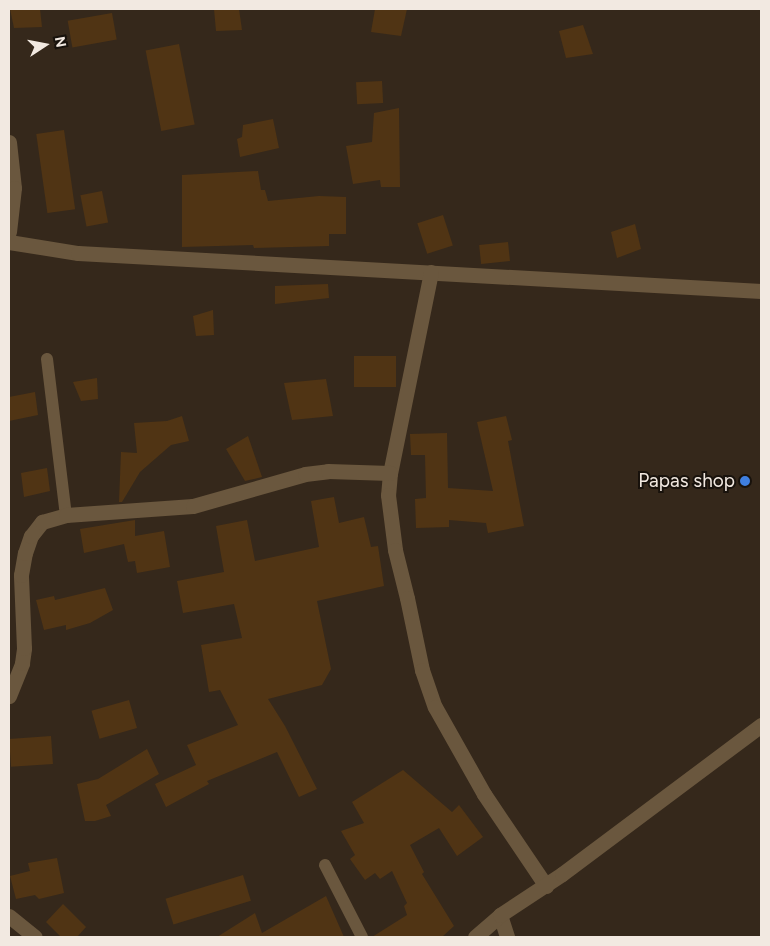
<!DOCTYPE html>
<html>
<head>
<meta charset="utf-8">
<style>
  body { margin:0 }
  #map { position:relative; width:770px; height:946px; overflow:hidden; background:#35281b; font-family:Figtree,sans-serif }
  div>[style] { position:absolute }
  .building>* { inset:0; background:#503414; transform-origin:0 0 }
  .lane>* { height:12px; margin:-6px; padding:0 6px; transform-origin:6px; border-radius:6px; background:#6a573e }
  .street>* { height:15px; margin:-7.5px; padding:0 7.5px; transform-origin:7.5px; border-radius:7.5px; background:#6a573e }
  .dots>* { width:14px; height:14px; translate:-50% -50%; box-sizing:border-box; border:2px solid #18120c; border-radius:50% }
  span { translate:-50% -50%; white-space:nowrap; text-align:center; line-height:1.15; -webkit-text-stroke:4px #18120c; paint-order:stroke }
  .poi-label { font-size:19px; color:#f2e9e1 }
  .right { translate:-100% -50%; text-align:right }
  .frame { position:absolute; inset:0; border:10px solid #f2e9e1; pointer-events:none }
  .north { position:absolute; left:20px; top:20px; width:50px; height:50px; -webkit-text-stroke:4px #18120c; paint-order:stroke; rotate:79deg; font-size:14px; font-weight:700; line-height:20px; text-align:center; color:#f2e9e1 }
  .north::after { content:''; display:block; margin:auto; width:18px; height:22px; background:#f2e9e1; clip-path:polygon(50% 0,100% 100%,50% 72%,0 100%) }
</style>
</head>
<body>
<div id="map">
  <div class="building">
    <div style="clip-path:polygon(10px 9px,40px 9px,42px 27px,14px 28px)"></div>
    <div style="clip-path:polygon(214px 9px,239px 9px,242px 30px,216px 31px)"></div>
    <div style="clip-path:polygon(375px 9px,407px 9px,401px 36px,371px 32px)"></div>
    <div style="left:112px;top:13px;width:27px;height:45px;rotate:80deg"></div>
    <div style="clip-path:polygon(583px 25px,593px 54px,566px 58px,559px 31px)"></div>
    <div style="left:179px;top:44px;width:82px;height:34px;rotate:79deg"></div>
    <div style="left:382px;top:81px;width:22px;height:26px;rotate:87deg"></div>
    <div style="clip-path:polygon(399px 108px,400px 187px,381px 187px,380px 180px,353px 184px,346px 146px,372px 142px,374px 113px)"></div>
    <div style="clip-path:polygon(273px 119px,279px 148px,240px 157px,237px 139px,242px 137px,243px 125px)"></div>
    <div style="left:64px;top:130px;width:80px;height:28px;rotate:82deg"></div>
    <div style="clip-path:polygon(258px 171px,261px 190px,265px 190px,268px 201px,319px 196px,346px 197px,346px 234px,329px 234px,329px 246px,254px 248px,253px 245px,182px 247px,182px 175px)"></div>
    <div style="left:102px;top:191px;width:32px;height:22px;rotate:79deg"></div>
    <div style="left:443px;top:215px;width:32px;height:27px;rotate:72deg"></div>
    <div style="clip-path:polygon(635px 224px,641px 249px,617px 258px,611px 232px)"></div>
    <div style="left:508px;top:242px;width:19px;height:29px;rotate:84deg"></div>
    <div style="clip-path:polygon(328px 284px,329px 298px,275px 304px,275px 286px)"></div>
    <div style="clip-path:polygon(213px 310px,214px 335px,196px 336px,193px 316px)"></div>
    <div style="left:354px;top:356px;width:42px;height:31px"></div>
    <div style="clip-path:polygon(97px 378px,98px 399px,81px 401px,73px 382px)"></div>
    <div style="clip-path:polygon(326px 379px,333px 416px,292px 420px,284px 383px)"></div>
    <div style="clip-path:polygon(35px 392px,38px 415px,9px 421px,9px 397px)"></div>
    <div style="clip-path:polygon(182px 416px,189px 441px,171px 445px,140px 472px,122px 502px,119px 502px,121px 452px,137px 453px,134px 423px,167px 421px)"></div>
    <div style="clip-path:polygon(506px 416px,512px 440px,508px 441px,524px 526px,488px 533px,486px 523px,449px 520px,449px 527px,416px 528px,415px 499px,426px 498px,425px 455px,411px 455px,410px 434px,447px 433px,448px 488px,493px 491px,477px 422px)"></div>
    <div style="clip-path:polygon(248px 436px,262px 477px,245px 481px,226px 449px)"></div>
    <div style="clip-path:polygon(47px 468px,50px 491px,24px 497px,21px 473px)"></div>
    <div style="clip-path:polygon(334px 497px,339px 523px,364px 517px,371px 547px,378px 546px,384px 586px,317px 601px,331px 669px,322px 685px,268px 699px,285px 726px,317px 789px,299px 797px,277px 752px,207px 781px,209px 784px,166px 807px,155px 784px,196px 765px,187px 745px,238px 725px,220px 690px,209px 692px,201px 645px,242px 638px,234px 604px,183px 613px,177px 581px,224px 572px,216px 526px,247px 520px,255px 561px,319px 547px,311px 501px)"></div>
    <div style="clip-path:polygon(135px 520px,135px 536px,164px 531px,170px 567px,137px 573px,135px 561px,128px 562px,124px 544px,84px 553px,80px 529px)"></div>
    <div style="clip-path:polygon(105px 588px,113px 610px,90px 623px,66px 630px,66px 625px,44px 630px,36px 600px,54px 596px,55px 600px)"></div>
    <div style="left:129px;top:700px;width:29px;height:39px;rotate:74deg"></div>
    <div style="left:51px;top:736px;width:28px;height:42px;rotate:86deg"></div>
    <div style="clip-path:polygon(147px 749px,159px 774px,106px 805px,111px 816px,95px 821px,85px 821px,77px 784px,98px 779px)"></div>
    <div style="clip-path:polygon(403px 770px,452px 812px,459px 805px,483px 837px,457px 856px,439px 828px,410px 845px,424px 872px,422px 874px,454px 926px,442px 937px,372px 937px,407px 915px,404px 906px,407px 903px,392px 871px,380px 879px,375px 873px,365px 880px,350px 859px,355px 855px,341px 831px,364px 823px,352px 802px)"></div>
    <div style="clip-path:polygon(57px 858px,64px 893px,39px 899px,35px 895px,16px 899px,10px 876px,30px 871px,28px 863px)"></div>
    <div style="left:243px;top:875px;width:27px;height:81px;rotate:73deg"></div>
    <div style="clip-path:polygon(326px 896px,344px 937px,217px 937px,255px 913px,262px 933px)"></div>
    <div style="clip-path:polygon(63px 904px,86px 927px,77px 937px,61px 937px,46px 922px)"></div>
  </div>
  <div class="lane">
    <div style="left:47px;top:359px;width:157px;rotate:83.1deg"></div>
    <div style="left:325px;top:865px;width:81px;rotate:62.8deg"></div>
  </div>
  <div class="street">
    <div style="left:9px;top:142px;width:46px;rotate:83.8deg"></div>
    <div style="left:14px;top:188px;width:44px;rotate:96.5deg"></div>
    <div style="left:9px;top:242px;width:70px;rotate:9.1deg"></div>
    <div style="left:78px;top:253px;width:684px;rotate:3.18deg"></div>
    <div style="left:431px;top:272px;width:205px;rotate:101.5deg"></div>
    <div style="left:390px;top:473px;width:22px;rotate:95deg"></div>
    <div style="left:388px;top:495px;width:55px;rotate:82.7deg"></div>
    <div style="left:395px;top:550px;width:49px;rotate:76deg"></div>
    <div style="left:407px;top:598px;width:74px;rotate:78.2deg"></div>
    <div style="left:422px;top:670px;width:39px;rotate:71deg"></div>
    <div style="left:435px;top:707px;width:100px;rotate:60.6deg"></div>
    <div style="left:484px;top:794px;width:111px;rotate:56deg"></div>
    <div style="left:9px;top:696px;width:35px;rotate:-68deg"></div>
    <div style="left:22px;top:663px;width:15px;rotate:-82deg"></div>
    <div style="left:24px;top:648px;width:73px;rotate:-92.4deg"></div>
    <div style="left:21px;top:575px;width:22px;rotate:-80deg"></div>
    <div style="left:25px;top:553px;width:18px;rotate:-71deg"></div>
    <div style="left:31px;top:536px;width:18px;rotate:-52deg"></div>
    <div style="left:42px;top:522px;width:25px;rotate:-16deg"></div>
    <div style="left:66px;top:515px;width:127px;rotate:-4.1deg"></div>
    <div style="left:193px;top:506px;width:116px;rotate:-15.9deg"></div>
    <div style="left:305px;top:474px;width:23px;rotate:-7deg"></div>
    <div style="left:328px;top:471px;width:62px;rotate:1.8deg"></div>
    <div style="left:500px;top:915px;width:23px;rotate:72deg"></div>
    <div style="left:9px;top:916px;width:33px;rotate:39deg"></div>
    <div style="left:475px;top:937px;width:33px;rotate:-41deg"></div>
    <div style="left:500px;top:915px;width:74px;rotate:-33.5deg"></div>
    <div style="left:562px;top:874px;width:249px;rotate:-36.8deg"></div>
  </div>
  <div class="dots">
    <div style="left:745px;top:481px;background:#3f7fe0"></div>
  </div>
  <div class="poi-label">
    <span class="right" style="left:735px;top:481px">Papas shop</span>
  </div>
  <div class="frame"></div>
  <div class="north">N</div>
</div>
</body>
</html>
